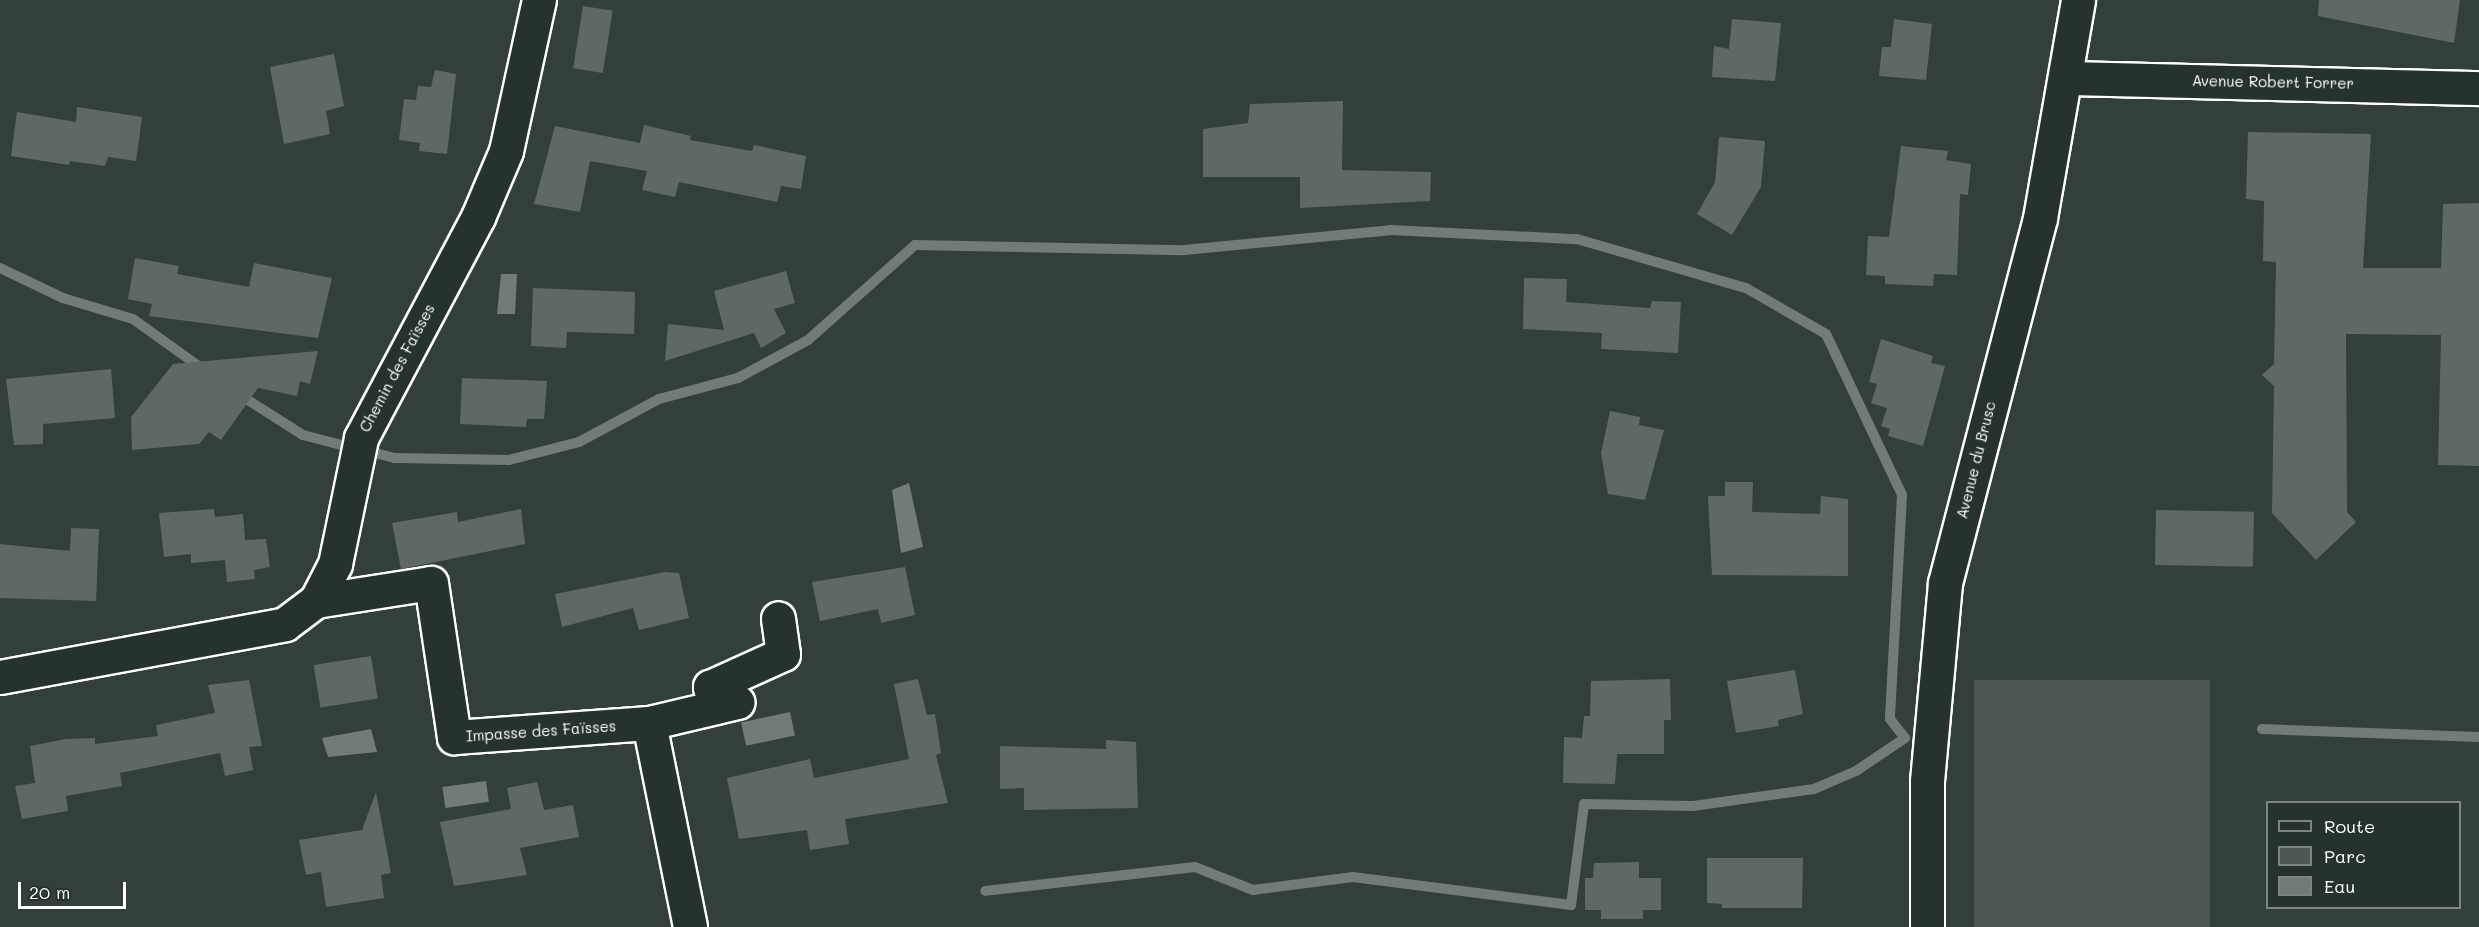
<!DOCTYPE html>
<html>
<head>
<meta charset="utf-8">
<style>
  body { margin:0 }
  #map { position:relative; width:2479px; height:927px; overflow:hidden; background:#333f3a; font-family:Mali,sans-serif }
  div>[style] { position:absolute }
  .green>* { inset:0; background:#4d5853; transform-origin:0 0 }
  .water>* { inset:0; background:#737b78; transform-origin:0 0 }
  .stream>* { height:10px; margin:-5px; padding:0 5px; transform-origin:5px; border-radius:5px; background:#737b78 }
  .building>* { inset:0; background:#5f6964; transform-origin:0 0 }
  .roads { filter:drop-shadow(2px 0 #fff) drop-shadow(-2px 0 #fff) drop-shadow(0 2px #fff) drop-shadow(0 -2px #fff) }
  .minor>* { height:33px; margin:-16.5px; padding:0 16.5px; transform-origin:16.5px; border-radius:16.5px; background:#26332d }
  span { translate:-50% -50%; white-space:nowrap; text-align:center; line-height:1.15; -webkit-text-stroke:4.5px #26332d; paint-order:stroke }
  .street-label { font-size:15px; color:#fff }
  .legend { position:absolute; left:2266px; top:801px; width:195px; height:108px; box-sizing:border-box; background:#26332d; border:2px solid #7d8581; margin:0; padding:8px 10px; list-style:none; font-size:18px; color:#fff }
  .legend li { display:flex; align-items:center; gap:12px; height:30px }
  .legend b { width:30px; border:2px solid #7d8581 }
  .scale { position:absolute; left:18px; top:882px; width:108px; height:27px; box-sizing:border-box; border:3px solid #fff; border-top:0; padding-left:8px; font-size:18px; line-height:21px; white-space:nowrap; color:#fff; -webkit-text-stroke:4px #26332d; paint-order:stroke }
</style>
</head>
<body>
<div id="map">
  <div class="green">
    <div style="left:2210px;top:680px;width:247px;height:236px;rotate:90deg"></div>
  </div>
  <div class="water">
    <div style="clip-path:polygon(501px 274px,517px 274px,515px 314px,497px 314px)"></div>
    <div style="clip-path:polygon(909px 483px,923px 547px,901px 553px,892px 490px)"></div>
    <div style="left:790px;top:712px;width:24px;height:50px;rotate:78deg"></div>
    <div style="clip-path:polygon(371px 729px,377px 752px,328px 757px,322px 738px)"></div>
    <div style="left:486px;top:781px;width:21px;height:44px;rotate:82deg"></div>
  </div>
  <div class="stream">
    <div style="left:0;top:268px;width:70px;rotate:25.5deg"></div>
    <div style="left:63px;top:298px;width:73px;rotate:16.7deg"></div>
    <div style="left:133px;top:319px;width:87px;rotate:35.7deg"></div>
    <div style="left:237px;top:393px;width:78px;rotate:32.5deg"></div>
    <div style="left:303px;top:435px;width:48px;rotate:14.6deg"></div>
    <div style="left:372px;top:452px;width:24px;rotate:15deg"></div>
    <div style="left:395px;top:458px;width:114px;rotate:1deg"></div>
    <div style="left:509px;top:460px;width:72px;rotate:-14.4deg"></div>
    <div style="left:579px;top:442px;width:91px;rotate:-28.3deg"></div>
    <div style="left:659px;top:399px;width:82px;rotate:-14.9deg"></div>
    <div style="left:738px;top:378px;width:80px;rotate:-28.5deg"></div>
    <div style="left:808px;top:340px;width:143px;rotate:-41.6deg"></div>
    <div style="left:915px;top:245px;width:269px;rotate:1.1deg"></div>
    <div style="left:1184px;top:250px;width:207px;rotate:-5.5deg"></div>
    <div style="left:1390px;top:230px;width:187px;rotate:2.8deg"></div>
    <div style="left:1577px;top:239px;width:176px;rotate:16.2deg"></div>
    <div style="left:1746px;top:288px;width:92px;rotate:29.9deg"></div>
    <div style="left:1826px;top:334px;width:178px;rotate:64.7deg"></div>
    <div style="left:1902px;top:495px;width:224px;rotate:93.1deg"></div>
    <div style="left:1890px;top:719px;width:24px;rotate:52deg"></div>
    <div style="left:1905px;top:738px;width:59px;rotate:146deg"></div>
    <div style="left:1856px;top:771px;width:46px;rotate:156.8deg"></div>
    <div style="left:1814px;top:789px;width:122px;rotate:172deg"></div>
    <div style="left:1693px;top:806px;width:109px;rotate:-178.9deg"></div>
    <div style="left:1584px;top:804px;width:102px;rotate:97.3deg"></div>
    <div style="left:1571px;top:905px;width:220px;rotate:-172.7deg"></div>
    <div style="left:1353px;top:877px;width:101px;rotate:172.6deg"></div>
    <div style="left:1253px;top:890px;width:62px;rotate:-158.4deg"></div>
    <div style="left:1195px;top:867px;width:211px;rotate:173.5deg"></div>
    <div style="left:2262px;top:729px;width:217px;rotate:2.1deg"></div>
  </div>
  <div class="building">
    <div style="clip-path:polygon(2319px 0,2460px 0,2454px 43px,2318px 16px)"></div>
    <div style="left:583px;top:6px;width:30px;height:63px;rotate:9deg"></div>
    <div style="clip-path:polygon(1732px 19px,1781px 23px,1775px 81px,1712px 77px,1714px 46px,1729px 49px)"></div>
    <div style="clip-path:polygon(1894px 19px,1932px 24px,1926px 80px,1879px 76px,1882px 47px,1891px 47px)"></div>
    <div style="clip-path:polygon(334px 54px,344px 106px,326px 111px,330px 134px,284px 144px,270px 67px)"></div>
    <div style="clip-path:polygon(435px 70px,456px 74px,447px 154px,419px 151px,420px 143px,399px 140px,404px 99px,416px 100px,418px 86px,431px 87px)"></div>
    <div style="clip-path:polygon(1343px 101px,1342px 170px,1431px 172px,1430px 201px,1300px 208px,1300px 177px,1203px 177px,1203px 129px,1248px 123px,1250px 104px)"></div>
    <div style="clip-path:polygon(77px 107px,142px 117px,136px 161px,108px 157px,105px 166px,70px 161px,69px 165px,11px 156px,17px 112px,76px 122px)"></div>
    <div style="clip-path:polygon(644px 125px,691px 136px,690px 140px,752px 151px,754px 145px,806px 156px,801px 189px,781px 186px,777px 202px,679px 182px,675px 197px,642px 190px,647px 171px,590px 161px,580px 212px,534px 204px,555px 126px,640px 143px)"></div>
    <div style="clip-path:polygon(2248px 132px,2371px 134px,2363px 268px,2441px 268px,2443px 204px,2479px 203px,2479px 466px,2438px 465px,2441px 335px,2346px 334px,2347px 512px,2356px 522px,2316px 560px,2272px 513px,2274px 386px,2262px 375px,2274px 364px,2276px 262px,2263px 261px,2264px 201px,2246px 199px)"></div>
    <div style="clip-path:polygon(1719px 137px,1765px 141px,1761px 187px,1732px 235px,1697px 214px,1715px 182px)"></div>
    <div style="clip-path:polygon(1901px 146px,1948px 151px,1946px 160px,1971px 164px,1968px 195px,1960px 194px,1957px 275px,1934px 274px,1933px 286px,1885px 284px,1885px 276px,1866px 275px,1868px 236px,1889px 237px)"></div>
    <div style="clip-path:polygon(135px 258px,179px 266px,177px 274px,249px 287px,254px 263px,332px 278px,318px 338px,149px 316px,152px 304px,128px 299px)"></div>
    <div style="clip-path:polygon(786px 271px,795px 303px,774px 309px,786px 333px,761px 348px,754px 333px,665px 361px,668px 324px,724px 330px,714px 291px)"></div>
    <div style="clip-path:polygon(1524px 278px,1567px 279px,1566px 302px,1650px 308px,1652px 301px,1681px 302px,1678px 353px,1601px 349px,1602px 333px,1523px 329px)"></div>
    <div style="clip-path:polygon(533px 288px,635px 292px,634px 334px,567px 332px,566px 348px,531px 346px)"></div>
    <div style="clip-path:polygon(1881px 339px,1933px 356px,1931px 363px,1945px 366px,1923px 446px,1888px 436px,1890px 429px,1881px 426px,1887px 408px,1871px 403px,1877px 384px,1869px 382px)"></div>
    <div style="clip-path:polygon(318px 351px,310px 384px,300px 381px,297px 396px,258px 388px,221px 440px,209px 432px,199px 444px,132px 450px,131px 417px,173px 364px)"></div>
    <div style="clip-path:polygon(111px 369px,115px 418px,43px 424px,43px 444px,14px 445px,6px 379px)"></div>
    <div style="clip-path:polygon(462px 378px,547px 381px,544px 419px,527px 419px,526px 427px,460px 424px)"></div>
    <div style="clip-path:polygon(1610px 411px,1640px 417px,1639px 425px,1664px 430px,1645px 500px,1608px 494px,1601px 453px)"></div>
    <div style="clip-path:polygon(1725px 482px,1753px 482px,1752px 512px,1820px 514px,1821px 496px,1848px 499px,1848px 576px,1712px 575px,1708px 496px,1725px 496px)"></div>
    <div style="clip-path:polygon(214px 509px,215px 517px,243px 514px,245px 540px,266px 539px,270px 567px,254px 570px,255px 579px,227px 582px,225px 560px,191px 563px,191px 554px,164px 557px,159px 513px)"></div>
    <div style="clip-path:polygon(521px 509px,525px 544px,401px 569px,392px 523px,457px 512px,458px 522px)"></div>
    <div style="left:2156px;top:510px;width:98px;height:55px;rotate:1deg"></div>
    <div style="clip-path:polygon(71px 528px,99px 529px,96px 601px,0 598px,0 544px,70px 551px)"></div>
    <div style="clip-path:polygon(905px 567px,915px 615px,881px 623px,878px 609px,820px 621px,812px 582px)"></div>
    <div style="clip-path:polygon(665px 572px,679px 573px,689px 618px,639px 630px,633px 608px,562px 627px,555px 594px)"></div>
    <div style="left:371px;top:656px;width:43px;height:58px;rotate:81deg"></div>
    <div style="clip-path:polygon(1795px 670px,1803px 714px,1778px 720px,1779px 726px,1736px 733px,1727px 681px)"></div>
    <div style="clip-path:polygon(918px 679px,927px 715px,935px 714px,941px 753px,936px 755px,948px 803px,845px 819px,849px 844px,810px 850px,807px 830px,739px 839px,727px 778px,810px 759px,814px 778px,909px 759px,894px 684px)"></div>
    <div style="clip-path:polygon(1670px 679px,1671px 720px,1664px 720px,1664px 754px,1617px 754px,1615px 784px,1563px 783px,1564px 737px,1582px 738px,1584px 716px,1590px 716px,1591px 681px)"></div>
    <div style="clip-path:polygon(249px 680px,262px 746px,249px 747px,253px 770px,225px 776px,220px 753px,120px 773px,122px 786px,66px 796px,68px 811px,22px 819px,15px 786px,35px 783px,30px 746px,66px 739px,95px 738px,95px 744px,158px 736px,156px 725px,215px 713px,208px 685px)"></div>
    <div style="clip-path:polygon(1106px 740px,1136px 742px,1138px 808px,1024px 810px,1024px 788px,1000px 789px,1000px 746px,1106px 749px)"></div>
    <div style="clip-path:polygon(537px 782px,544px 810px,573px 805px,579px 837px,520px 848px,527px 875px,454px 886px,440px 822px,511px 809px,507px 788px)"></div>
    <div style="clip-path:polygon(376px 792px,391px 873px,381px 875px,384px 898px,326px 907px,321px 872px,306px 875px,299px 840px,362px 830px)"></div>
    <div style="clip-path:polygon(1707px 858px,1803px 858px,1802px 908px,1722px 908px,1722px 904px,1707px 903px)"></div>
    <div style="clip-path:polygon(1639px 862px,1639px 878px,1661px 878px,1661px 910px,1643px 910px,1643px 919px,1601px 919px,1601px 910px,1585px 910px,1585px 878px,1593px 878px,1594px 863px)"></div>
  </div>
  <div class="roads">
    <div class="minor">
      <div style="left:2066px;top:78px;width:413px;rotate:1.4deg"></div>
      <div style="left:316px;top:601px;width:116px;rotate:-8.9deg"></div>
      <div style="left:431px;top:583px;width:156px;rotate:81.5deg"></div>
      <div style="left:454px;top:737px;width:196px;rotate:-4.1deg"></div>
      <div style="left:649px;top:723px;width:208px;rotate:78.6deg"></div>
      <div style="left:0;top:677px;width:290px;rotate:-10.5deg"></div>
      <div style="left:285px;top:624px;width:39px;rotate:-37deg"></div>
      <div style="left:316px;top:601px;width:42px;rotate:-62.8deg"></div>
      <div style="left:335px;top:564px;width:129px;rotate:-78.3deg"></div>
      <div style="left:361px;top:438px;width:250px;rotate:-62.1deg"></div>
      <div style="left:478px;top:217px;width:72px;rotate:-67deg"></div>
      <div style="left:506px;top:151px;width:155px;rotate:-77.7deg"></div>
      <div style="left:715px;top:707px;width:21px;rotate:-104deg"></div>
      <div style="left:710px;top:687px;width:80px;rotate:-24.3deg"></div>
      <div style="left:783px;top:654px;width:36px;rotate:-98deg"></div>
      <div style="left:649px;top:723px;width:91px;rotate:-13.3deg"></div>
      <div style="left:1927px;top:927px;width:146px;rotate:-90deg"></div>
      <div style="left:1927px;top:781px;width:199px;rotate:-84.8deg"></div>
      <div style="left:1945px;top:583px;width:377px;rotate:-75.4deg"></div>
      <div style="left:2040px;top:218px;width:221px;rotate:-80.1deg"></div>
    </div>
  </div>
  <div class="street-label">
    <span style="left:2273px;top:82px;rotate:1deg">Avenue Robert Forrer</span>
    <span style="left:397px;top:368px;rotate:-62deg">Chemin des Faïsses</span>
    <span style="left:1976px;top:460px;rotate:-76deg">Avenue du Brusc</span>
    <span style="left:541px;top:731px;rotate:-4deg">Impasse des Faïsses</span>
  </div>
  <ul class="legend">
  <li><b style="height:8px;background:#26332d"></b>Route</li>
  <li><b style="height:16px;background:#4d5853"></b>Parc</li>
  <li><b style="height:16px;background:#737b78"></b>Eau</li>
  </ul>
  <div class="scale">20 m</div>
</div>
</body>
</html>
